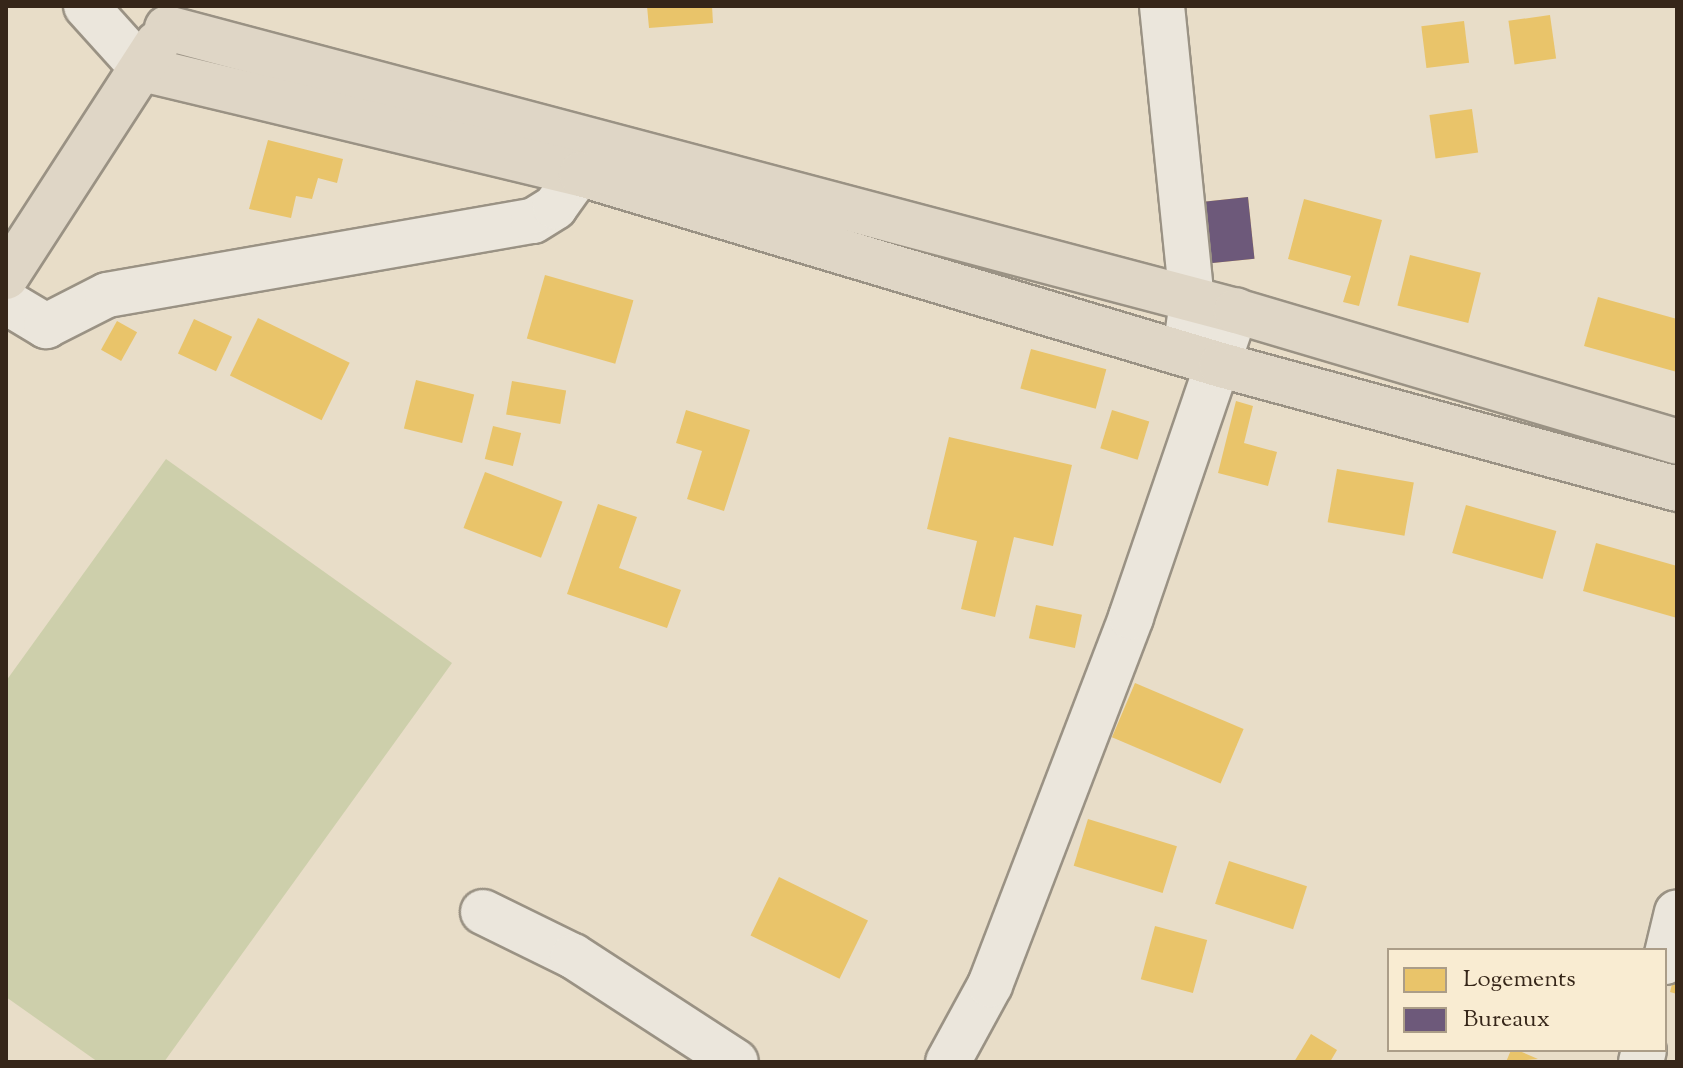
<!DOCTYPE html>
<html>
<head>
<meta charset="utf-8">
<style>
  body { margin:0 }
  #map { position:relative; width:1683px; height:1068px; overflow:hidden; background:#e8ddc8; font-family:"Sorts Mill Goudy",serif }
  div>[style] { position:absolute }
  .green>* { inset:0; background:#cdcfab }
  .homes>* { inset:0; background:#e9c46a; transform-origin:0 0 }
  .offices>* { inset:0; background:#6d597a; transform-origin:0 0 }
  .roads { filter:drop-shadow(2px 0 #9a9284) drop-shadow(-2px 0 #9a9284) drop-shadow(0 2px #9a9284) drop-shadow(0 -2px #9a9284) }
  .minor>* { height:44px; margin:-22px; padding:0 22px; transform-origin:22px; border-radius:22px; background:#ebe6dc }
  .major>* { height:44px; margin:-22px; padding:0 22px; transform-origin:22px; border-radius:22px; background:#dfd6c6 }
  span { translate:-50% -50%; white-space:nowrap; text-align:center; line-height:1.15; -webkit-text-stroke:8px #f9ecd2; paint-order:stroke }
  .frame { position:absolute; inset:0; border:8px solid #362619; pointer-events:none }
  .legend { position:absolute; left:1387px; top:948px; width:280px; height:104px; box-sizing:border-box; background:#f9ecd2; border:2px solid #ab9d88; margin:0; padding:10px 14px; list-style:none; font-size:24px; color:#362619 }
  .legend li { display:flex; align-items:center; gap:16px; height:40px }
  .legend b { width:40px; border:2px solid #ab9d88 }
</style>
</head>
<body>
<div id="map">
  <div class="green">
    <div style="clip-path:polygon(166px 459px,452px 663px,164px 1062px,98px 1062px,6px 997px,6px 681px)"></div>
  </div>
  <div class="homes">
    <div style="clip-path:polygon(647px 6px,712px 6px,713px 23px,649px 28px)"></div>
    <div style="left:1550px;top:15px;width:44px;height:42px;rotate:82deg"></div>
    <div style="left:1464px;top:21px;width:42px;height:43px;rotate:83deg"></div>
    <div style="left:1472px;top:109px;width:44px;height:43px;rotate:82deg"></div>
    <div style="clip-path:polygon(268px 140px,343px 159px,337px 183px,318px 178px,312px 199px,296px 196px,291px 218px,249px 209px)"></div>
    <div style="left:1248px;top:197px;width:62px;height:47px;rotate:84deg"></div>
    <div style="clip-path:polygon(1304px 199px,1382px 220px,1359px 306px,1343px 302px,1351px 276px,1288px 259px)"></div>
    <div style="left:1410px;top:255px;width:73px;height:52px;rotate:14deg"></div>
    <div style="left:545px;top:275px;width:92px;height:66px;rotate:16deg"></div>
    <div style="clip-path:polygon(1598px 297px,1677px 319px,1677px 372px,1584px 346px)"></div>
    <div style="left:258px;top:318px;width:102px;height:64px;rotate:26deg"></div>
    <div style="left:194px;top:319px;width:42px;height:38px;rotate:25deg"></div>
    <div style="left:117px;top:321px;width:23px;height:33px;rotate:29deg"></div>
    <div style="left:1031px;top:349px;width:78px;height:41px;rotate:15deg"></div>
    <div style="left:416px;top:380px;width:60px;height:50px;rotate:14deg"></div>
    <div style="left:512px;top:381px;width:55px;height:34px;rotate:10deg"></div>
    <div style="clip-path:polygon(1236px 401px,1253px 406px,1244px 443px,1277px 452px,1268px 486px,1218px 473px)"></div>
    <div style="clip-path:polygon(686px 410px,750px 430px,724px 511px,687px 499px,702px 451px,676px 443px)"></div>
    <div style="left:1112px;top:410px;width:39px;height:40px;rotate:17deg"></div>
    <div style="left:493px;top:426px;width:29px;height:34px;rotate:14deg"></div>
    <div style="clip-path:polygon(949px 437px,1072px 465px,1053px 546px,1014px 537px,995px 617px,961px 609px,977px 541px,927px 529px)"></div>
    <div style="left:1337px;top:469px;width:78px;height:54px;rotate:10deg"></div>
    <div style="left:485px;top:472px;width:83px;height:60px;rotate:21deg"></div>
    <div style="clip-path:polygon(598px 504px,637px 517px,619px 568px,681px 590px,667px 628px,567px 594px)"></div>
    <div style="left:1466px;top:505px;width:94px;height:50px;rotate:16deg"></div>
    <div style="clip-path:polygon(1596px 543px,1677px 566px,1677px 618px,1583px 591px)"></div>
    <div style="left:1036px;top:605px;width:47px;height:34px;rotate:12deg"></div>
    <div style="left:1135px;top:683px;width:118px;height:59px;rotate:23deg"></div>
    <div style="left:1088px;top:819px;width:93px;height:49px;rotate:17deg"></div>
    <div style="left:1229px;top:861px;width:82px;height:45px;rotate:18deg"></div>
    <div style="left:779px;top:877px;width:99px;height:65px;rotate:26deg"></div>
    <div style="left:1155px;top:926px;width:54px;height:55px;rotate:15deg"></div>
    <div style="clip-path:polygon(1676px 969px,1677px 969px,1677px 994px,1670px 992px)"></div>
    <div style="clip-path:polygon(1311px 1034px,1337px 1050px,1330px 1062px,1294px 1062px)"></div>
    <div style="clip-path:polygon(1511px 1050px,1517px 1050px,1538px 1059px,1506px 1062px)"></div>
  </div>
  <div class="offices">
    <div style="left:1248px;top:197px;width:62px;height:47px;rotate:84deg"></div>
  </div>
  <div class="roads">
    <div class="minor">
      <div style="left:86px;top:6px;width:85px;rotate:47.9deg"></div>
      <div style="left:1162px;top:6px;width:297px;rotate:84.2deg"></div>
      <div style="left:1192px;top:301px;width:51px;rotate:97.8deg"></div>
      <div style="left:6px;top:302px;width:47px;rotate:31deg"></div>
      <div style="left:46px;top:326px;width:68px;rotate:-26.9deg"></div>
      <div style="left:107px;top:295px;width:432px;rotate:-9.9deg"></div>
      <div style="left:533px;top:221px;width:26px;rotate:-32deg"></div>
      <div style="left:555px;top:207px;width:77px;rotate:-54.5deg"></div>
      <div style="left:483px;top:912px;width:100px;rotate:26.1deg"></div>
      <div style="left:573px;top:956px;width:194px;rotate:33deg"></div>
      <div style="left:1665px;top:962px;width:51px;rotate:-76.5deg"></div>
      <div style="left:948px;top:1062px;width:88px;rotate:-61.4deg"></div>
      <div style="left:990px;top:985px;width:394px;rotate:-69deg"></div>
      <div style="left:1131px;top:617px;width:324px;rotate:-71.1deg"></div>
      <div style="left:1641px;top:1062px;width:12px;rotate:-76deg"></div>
    </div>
    <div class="major">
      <div style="left:167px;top:28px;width:1106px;rotate:14.83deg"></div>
      <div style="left:1236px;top:311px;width:460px;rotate:16.5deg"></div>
      <div style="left:143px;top:69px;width:450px;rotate:13.5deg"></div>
      <div style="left:581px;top:174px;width:668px;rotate:16.62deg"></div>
      <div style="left:1221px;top:365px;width:473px;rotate:15.2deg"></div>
      <div style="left:6px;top:277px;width:278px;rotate:-57.1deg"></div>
    </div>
  </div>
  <div class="frame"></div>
  <ul class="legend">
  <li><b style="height:22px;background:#e9c46a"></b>Logements</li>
  <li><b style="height:22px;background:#6d597a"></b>Bureaux</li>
  </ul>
</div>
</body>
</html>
